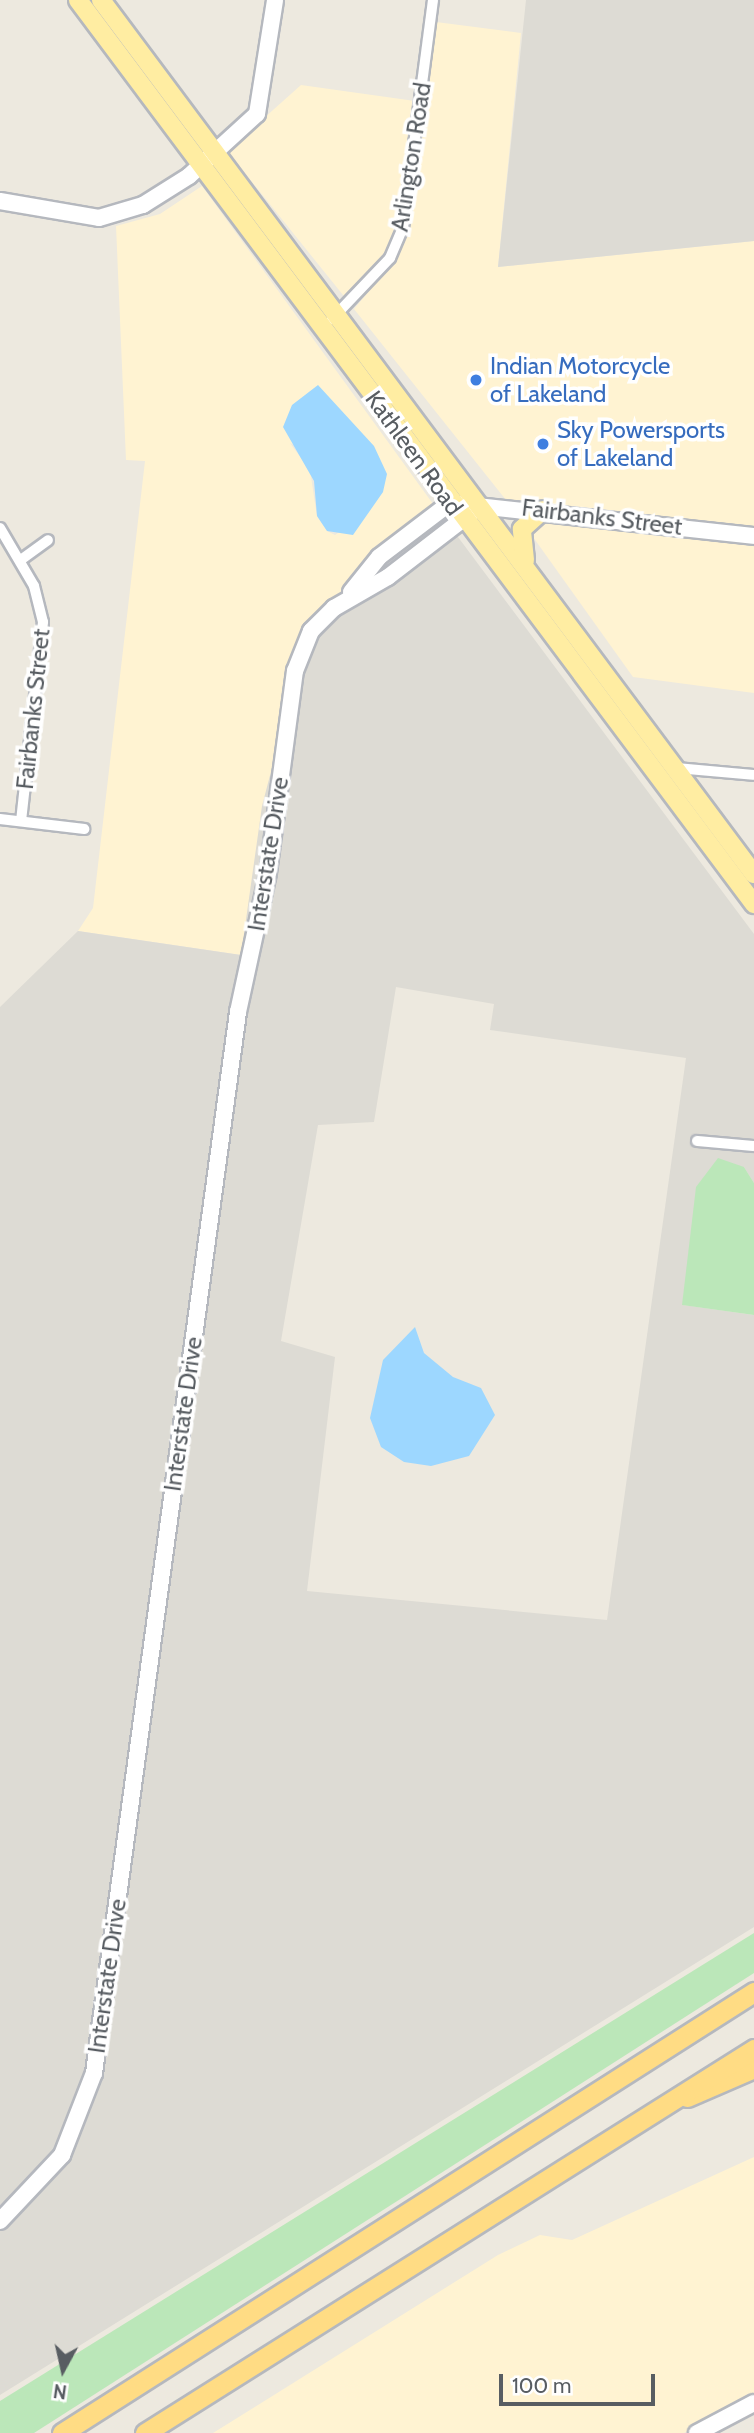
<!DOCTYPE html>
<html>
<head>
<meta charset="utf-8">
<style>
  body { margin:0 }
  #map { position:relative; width:754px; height:2433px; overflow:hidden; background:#ede9df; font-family:Cabin,sans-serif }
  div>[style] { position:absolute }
  .commercial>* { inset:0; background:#fff3d2 }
  .industrial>* { inset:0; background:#dddbd4 }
  .green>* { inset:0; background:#bbe7b9 }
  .water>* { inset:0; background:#9dd7ff }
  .roads { filter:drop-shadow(2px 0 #b5b8be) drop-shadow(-2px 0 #b5b8be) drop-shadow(0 2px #b5b8be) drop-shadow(0 -2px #b5b8be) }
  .street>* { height:10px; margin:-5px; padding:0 5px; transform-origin:5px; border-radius:5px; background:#fff }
  .secondary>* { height:16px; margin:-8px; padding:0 8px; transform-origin:8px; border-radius:8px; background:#fff }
  .primary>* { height:18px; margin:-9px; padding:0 9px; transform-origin:9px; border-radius:9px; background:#ffeda2 }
  .highway>* { height:19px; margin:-9.5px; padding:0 9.5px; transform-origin:9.5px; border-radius:9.5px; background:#ffdc84 }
  .dots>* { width:19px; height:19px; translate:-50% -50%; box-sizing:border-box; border:4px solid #fff; border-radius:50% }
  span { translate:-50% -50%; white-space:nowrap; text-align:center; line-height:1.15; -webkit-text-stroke:7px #fff; paint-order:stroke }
  .street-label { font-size:24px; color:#585d62 }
  .shop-label { font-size:24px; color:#366cbe }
  .left { translate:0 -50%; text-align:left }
  .north { position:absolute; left:28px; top:2335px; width:70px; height:70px; -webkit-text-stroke:5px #fff; paint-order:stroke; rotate:188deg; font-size:19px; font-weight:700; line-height:28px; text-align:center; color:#585d62 }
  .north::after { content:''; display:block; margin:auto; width:24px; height:32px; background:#585d62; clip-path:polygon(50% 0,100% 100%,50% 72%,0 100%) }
  .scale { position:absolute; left:499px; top:2374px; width:156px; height:32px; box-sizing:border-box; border:4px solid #585d62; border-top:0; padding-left:9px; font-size:21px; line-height:24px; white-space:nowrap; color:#585d62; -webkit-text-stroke:5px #fff; paint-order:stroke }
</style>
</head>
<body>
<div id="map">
  <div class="commercial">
    <div style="clip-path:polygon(436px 22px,521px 33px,498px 267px,754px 241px,754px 530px,506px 500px,354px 309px,394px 261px,408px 230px)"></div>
    <div style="clip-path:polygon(301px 85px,415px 101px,398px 226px,386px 254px,347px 300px,227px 151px)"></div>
    <div style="clip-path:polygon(evenodd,202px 186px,436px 508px,341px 594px,279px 741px,241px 955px,78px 931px,93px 908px,145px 461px,126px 460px,116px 226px,160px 214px,202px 186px,290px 443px,383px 492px,359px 519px,335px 535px,327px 531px,317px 516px,310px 470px,290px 443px)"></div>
    <div style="clip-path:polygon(545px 516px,754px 543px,754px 693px,633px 677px,528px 530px)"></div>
    <div style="clip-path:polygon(754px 2157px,754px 2397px,684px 2433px,213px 2433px,498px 2255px,540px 2235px,572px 2240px)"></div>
  </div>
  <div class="industrial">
    <div style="clip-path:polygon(526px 0,754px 0,754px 241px,498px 267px)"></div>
    <div style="clip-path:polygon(evenodd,455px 533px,754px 934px,754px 1139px,693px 1134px,691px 1146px,754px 1152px,754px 1183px,744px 1167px,683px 1305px,754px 1315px,754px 1927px,0 2395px,0 2228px,30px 2204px,66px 2159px,99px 2074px,243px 1013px,296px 691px,316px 634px,337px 612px,455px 533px,396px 987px,494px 1004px,490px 1030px,686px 1058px,607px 1620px,307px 1591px,335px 1357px,281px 1341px,318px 1125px,374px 1122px,396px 987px)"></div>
    <div style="clip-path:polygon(279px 741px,89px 2072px,58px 2152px,0 2215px,0 1007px,78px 931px,241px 955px,262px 806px)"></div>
  </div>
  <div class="green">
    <div style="clip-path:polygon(718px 1158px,744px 1167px,754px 1183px,754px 1315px,682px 1305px,696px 1187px)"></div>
    <div style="clip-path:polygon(754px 1933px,754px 1973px,34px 2433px,0 2433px,0 2401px)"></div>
  </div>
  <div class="water">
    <div style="clip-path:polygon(318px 385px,374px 446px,387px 474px,383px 492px,353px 535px,327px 531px,317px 516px,314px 481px,283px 427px,292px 405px)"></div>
    <div style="clip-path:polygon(415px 1327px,424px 1353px,453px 1377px,481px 1388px,495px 1415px,469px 1456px,431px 1466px,404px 1462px,381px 1447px,370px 1418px,383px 1360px)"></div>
  </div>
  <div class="roads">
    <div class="street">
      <div style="left:332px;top:319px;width:84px;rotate:-46.4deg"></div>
      <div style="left:390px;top:258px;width:33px;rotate:-67deg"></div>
      <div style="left:403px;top:228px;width:230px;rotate:-82.5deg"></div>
      <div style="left:0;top:528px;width:67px;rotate:59.6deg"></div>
      <div style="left:34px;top:586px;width:37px;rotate:76deg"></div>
      <div style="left:43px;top:622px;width:199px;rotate:96.3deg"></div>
      <div style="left:22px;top:559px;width:32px;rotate:-36deg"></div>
      <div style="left:676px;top:768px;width:78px;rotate:5.1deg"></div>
      <div style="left:0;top:819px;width:85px;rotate:6.8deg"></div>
      <div style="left:697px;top:1141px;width:57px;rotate:5deg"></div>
    </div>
    <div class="secondary">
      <div style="left:0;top:201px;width:100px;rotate:9.7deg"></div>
      <div style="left:99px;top:218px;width:46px;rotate:-16.5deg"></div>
      <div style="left:143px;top:205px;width:54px;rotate:-32.2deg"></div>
      <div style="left:189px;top:176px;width:92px;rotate:-42.4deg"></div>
      <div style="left:257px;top:114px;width:115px;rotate:-81deg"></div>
      <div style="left:351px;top:592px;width:45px;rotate:-51.3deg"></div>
      <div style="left:379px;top:557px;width:89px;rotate:-37.3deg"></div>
      <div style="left:450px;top:503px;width:306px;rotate:6.2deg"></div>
      <div style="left:0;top:2221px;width:91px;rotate:-46.8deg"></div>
      <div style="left:62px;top:2155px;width:88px;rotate:-68.7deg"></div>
      <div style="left:94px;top:2073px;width:1071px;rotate:-82.27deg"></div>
      <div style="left:238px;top:1012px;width:142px;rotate:-77.8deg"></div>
      <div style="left:268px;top:873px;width:204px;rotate:-82.4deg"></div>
      <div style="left:295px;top:671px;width:43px;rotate:-68.2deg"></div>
      <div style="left:311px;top:631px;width:33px;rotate:-45deg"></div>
      <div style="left:334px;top:608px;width:62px;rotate:-29.9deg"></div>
      <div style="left:388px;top:577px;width:110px;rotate:-37.6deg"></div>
      <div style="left:697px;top:2433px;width:64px;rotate:-27.8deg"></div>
    </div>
    <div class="primary">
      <div style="left:78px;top:0;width:1129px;rotate:53.21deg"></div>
      <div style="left:101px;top:0;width:1091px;rotate:53.24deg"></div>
      <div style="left:525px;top:560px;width:31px;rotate:-96deg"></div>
      <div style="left:522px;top:529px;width:28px;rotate:-42deg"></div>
    </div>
    <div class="highway">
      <div style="left:687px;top:2097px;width:73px;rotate:-23.4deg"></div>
      <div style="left:62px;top:2433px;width:821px;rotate:-32.51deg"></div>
      <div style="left:145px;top:2433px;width:720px;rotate:-32.23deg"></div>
    </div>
  </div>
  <div class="dots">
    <div style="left:476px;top:380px;background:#3f7fe0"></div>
    <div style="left:543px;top:444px;background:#3f7fe0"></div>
  </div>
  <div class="street-label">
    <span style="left:411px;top:157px;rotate:-81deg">Arlington Road</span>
    <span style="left:414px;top:453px;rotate:54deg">Kathleen Road</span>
    <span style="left:602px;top:517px;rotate:7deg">Fairbanks Street</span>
    <span style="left:33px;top:709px;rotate:-84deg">Fairbanks Street</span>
    <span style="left:268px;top:854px;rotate:-81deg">Interstate Drive</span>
    <span style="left:183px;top:1414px;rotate:-82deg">Interstate Drive</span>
    <span style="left:107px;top:1976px;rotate:-82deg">Interstate Drive</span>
  </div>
  <div class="shop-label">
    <span class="left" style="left:490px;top:380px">Indian Motorcycle<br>of Lakeland</span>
    <span class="left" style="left:557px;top:444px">Sky Powersports<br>of Lakeland</span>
  </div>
  <div class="north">N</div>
  <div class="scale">100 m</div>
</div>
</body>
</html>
